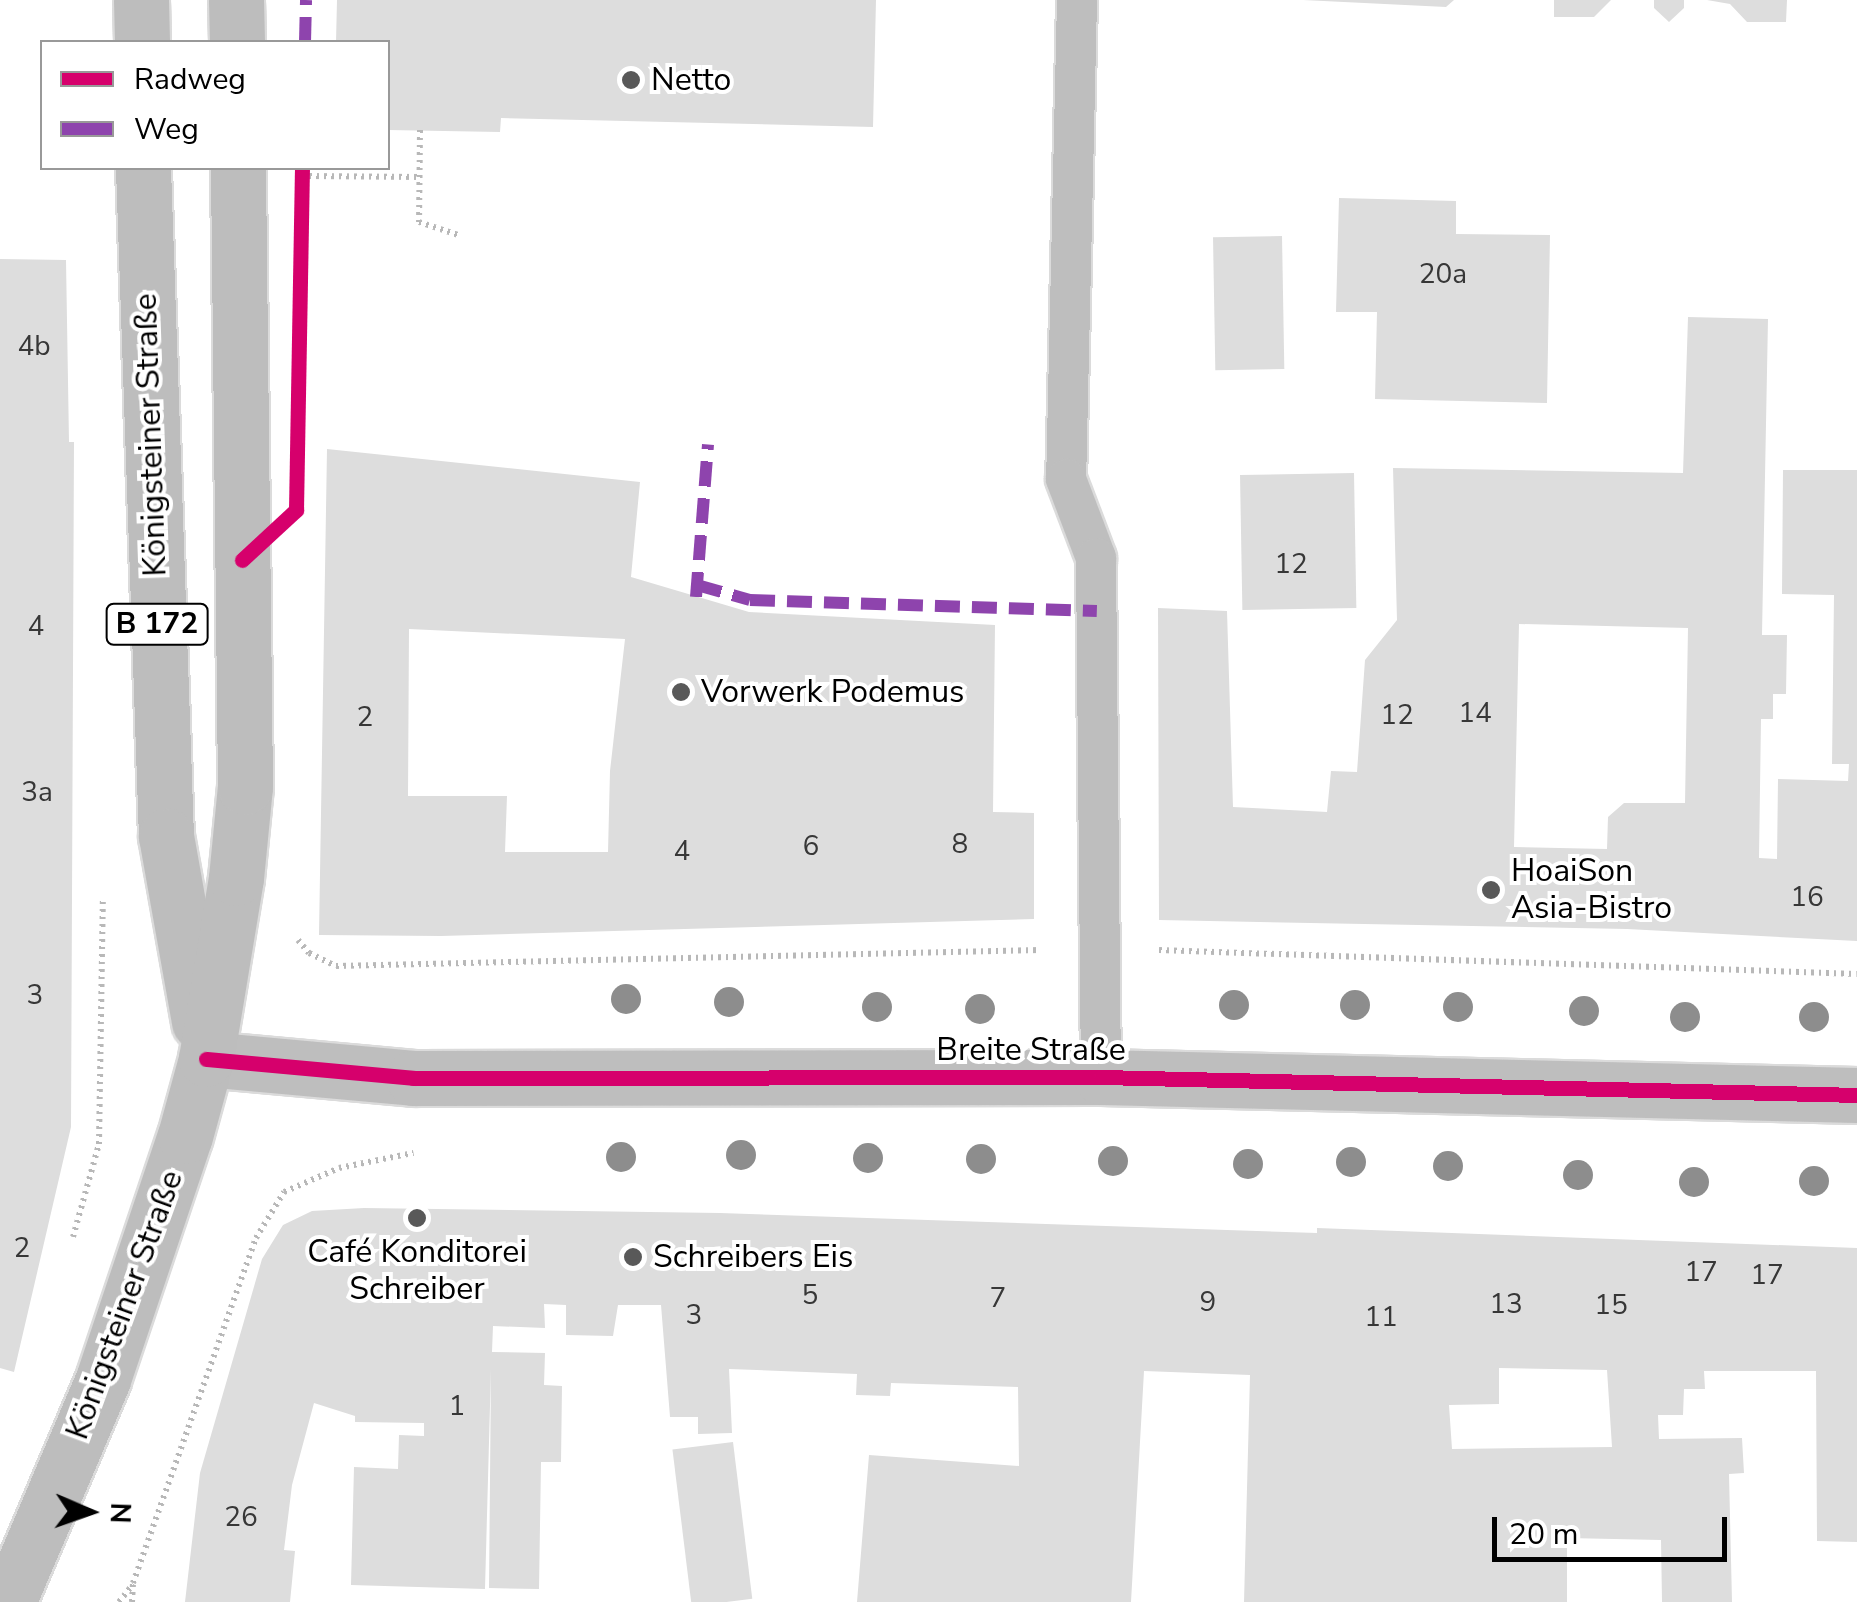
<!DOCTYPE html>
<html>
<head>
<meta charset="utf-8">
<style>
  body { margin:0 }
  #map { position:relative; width:1857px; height:1602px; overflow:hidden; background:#fff; font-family:"Nunito Sans",sans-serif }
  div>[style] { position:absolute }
  .building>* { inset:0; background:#ddd; transform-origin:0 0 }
  .path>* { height:6px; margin-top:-3px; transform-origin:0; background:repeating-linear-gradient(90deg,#b8b8b8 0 2.5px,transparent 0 7.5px) }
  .roads { filter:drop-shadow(2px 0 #dbdbdb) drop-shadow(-2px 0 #dbdbdb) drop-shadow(0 2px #dbdbdb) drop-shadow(0 -2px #dbdbdb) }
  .lane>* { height:40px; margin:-20px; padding:0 20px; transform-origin:20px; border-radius:20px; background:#bebebe }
  .street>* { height:55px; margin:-27.5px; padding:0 27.5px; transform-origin:27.5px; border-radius:27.5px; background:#bebebe }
  .primary>* { height:55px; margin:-27.5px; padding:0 27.5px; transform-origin:27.5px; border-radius:27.5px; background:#bdbdbd }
  .quiet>* { height:12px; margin-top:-6px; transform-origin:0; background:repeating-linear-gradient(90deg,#8e44ad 0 25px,transparent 0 37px) }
  .cycleway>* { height:15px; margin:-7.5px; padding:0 7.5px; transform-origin:7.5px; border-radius:7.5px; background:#d6006c }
  .trees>* { width:30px; height:30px; margin:-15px; border-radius:50%; background:#8d8d8d }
  .dots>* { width:28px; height:28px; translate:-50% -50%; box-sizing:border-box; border:5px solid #fff; border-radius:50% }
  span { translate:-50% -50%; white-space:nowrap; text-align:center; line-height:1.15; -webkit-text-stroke:8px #fff; paint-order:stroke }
  .number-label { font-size:28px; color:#373737 }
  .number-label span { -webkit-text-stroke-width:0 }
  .shield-label span { padding:2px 8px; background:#fff; border:2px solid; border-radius:8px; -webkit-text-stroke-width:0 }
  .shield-label { font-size:30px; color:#000; font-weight:700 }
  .poi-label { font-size:32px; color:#000 }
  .left { translate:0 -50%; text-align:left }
  .street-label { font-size:32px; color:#000 }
  .legend { position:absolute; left:40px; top:40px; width:350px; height:130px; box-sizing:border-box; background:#fff; border:2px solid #999; margin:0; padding:12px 18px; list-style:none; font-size:30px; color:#000 }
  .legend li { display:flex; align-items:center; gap:20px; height:50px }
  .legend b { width:50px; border:2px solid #999 }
  .north { position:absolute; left:40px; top:1462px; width:100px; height:100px; -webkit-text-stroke:8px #fff; paint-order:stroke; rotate:92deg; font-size:28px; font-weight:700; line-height:40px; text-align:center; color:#000 }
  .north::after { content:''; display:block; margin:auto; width:35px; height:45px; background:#000; clip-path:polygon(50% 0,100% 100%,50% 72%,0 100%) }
  .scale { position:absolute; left:1492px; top:1517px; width:235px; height:45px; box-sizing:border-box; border:5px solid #000; border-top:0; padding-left:12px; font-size:30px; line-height:35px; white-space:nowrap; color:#000; -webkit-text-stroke:8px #fff; paint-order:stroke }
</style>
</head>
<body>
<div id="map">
  <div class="building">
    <div style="clip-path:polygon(337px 0,876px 0,873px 127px,501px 118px,500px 132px,388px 130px,388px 42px,336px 42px)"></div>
    <div style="clip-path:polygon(1303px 0,1454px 0,1446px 7px)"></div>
    <div style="clip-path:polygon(1554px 0,1611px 0,1594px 17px,1554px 17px)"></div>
    <div style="clip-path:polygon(1654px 0,1684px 0,1684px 8px,1669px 22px,1654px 8px)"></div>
    <div style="clip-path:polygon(1707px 0,1787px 0,1786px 22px,1747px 22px,1730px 4px)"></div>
    <div style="clip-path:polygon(1339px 198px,1456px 201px,1456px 234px,1550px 235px,1547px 403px,1375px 399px,1377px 312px,1336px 312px)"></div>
    <div style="left:1282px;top:236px;width:133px;height:69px;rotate:89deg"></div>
    <div style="clip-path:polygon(0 259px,66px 260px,69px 442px,74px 442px,71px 1127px,14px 1372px,0 1368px)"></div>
    <div style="clip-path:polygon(evenodd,1688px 317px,1768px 319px,1762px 635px,1787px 635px,1786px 694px,1773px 694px,1773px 719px,1761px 719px,1759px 858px,1777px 859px,1778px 779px,1848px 781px,1849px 764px,1832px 764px,1834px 595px,1782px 594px,1783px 470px,1857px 470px,1857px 941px,1627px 929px,1159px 920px,1158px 608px,1227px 611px,1233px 807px,1327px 812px,1331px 771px,1357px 772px,1365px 660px,1397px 620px,1393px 468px,1683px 473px,1688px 317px,1519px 624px,1688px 628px,1685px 803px,1624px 803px,1608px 817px,1607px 849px,1514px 847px,1519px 624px)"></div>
    <div style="clip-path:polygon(evenodd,327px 449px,640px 482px,631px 577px,749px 612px,995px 625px,993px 812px,1034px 813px,1034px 919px,441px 936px,319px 935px,327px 449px,409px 629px,625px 639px,610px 771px,608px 852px,505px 852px,507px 796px,408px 796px,409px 629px)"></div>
    <div style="left:1354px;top:473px;width:135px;height:114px;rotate:89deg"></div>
    <div style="clip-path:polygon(evenodd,364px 1208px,720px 1213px,1317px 1233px,1317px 1228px,1857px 1248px,1857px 1542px,1817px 1541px,1816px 1371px,1704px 1371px,1705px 1389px,1684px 1389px,1683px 1415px,1658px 1415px,1659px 1439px,1742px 1438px,1744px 1473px,1729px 1474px,1732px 1602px,1662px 1602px,1661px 1540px,1567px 1538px,1567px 1602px,1244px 1602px,1250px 1375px,1144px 1371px,1131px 1602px,857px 1602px,869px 1455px,1019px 1466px,1018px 1387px,891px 1383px,890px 1396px,856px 1395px,857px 1374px,729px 1369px,732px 1433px,698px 1434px,698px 1417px,670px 1417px,661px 1305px,618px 1305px,613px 1336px,566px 1335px,566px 1305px,544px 1304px,545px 1328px,493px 1326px,492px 1352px,545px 1353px,544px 1385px,562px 1386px,561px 1462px,541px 1462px,539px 1589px,489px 1588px,491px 1369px,485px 1589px,351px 1585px,354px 1467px,398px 1469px,399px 1435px,424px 1436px,424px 1423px,355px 1422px,355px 1416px,314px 1403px,292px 1485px,284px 1550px,295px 1551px,290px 1602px,185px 1602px,200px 1473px,262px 1259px,283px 1225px,312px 1211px,364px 1208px,1499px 1368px,1607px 1370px,1612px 1447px,1452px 1449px,1449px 1405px,1499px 1404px,1499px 1368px)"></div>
    <div style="left:733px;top:1442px;width:158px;height:61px;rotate:83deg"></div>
  </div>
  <div class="path">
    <div style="left:420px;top:130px;width:92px;rotate:90.6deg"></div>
    <div style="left:419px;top:222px;width:41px;rotate:18.4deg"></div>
    <div style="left:309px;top:176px;width:110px;rotate:0.5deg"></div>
    <div style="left:298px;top:940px;width:17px;rotate:50deg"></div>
    <div style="left:309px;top:953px;width:30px;rotate:26deg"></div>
    <div style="left:336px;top:966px;width:705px;rotate:-1.3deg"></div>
    <div style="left:1159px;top:950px;width:698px;rotate:1.97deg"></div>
    <div style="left:73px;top:1237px;width:97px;rotate:-74.4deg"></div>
    <div style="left:99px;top:1144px;width:246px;rotate:-89.1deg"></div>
    <div style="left:119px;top:1602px;width:23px;rotate:-52deg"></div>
    <div style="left:132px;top:1602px;width:19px;rotate:-87deg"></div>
    <div style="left:133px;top:1583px;width:366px;rotate:-70.4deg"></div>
    <div style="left:256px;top:1238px;width:54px;rotate:-58.7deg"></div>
    <div style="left:284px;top:1192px;width:60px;rotate:-23.6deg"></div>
    <div style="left:339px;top:1168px;width:76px;rotate:-11.5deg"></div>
  </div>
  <div class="roads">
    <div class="lane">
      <div style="left:1077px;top:0;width:479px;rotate:91.3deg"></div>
      <div style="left:1066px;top:479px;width:85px;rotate:69.2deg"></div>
      <div style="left:1096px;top:558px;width:519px;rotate:89.45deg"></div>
    </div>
    <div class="street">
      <div style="left:206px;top:1059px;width:208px;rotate:5.2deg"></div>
      <div style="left:413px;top:1078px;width:688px;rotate:-0.08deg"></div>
      <div style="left:1101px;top:1077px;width:756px;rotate:1.36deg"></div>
    </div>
    <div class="primary">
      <div style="left:141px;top:0;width:42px;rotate:88.6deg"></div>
      <div style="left:236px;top:0;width:42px;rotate:88.6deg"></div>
      <div style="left:143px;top:168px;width:668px;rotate:88.03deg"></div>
      <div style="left:166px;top:836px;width:189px;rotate:79.9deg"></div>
      <div style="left:8px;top:1602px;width:242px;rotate:-66.9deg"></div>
      <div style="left:103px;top:1379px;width:256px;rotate:-71.4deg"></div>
      <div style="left:185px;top:1136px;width:80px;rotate:-74.7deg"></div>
      <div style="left:206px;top:1059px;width:183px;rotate:-80.6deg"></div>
      <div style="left:236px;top:878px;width:91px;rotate:-84.4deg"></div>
      <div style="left:245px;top:787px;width:619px;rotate:-90.65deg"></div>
    </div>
  </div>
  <div class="quiet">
    <div style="left:305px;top:42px;width:42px;rotate:-88.6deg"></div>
    <div style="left:697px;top:585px;width:55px;rotate:15.8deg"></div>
    <div style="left:750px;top:600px;width:347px;rotate:1.8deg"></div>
    <div style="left:696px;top:597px;width:153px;rotate:-85.5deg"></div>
  </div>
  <div class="cycleway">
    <div style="left:242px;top:560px;width:74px;rotate:-42.8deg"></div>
    <div style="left:296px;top:510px;width:342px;rotate:-89deg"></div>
    <div style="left:206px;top:1059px;width:208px;rotate:5.2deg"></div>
    <div style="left:413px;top:1078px;width:688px;rotate:-0.08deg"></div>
    <div style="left:1101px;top:1077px;width:756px;rotate:1.36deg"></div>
  </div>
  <div class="trees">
    <div style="left:626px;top:999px"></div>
    <div style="left:729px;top:1002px"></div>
    <div style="left:1234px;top:1005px"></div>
    <div style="left:1355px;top:1005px"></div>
    <div style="left:877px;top:1007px"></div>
    <div style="left:1458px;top:1007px"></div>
    <div style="left:980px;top:1009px"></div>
    <div style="left:1584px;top:1011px"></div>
    <div style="left:1685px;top:1017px"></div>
    <div style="left:1814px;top:1017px"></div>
    <div style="left:741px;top:1155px"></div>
    <div style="left:621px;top:1157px"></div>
    <div style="left:868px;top:1158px"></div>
    <div style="left:981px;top:1159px"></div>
    <div style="left:1113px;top:1161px"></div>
    <div style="left:1351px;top:1162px"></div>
    <div style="left:1248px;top:1164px"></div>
    <div style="left:1448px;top:1166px"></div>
    <div style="left:1578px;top:1175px"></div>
    <div style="left:1814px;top:1181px"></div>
    <div style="left:1694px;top:1182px"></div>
  </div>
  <div class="dots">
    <div style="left:631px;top:80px;background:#595959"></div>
    <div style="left:681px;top:692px;background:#595959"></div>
    <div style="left:1491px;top:890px;background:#595959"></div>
    <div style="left:417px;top:1218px;background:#595959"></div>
    <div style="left:633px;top:1257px;background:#595959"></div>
  </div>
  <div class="number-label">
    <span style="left:1443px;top:274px">20a</span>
    <span style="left:34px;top:346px">4b</span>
    <span style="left:1291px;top:564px">12</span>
    <span style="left:36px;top:626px">4</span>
    <span style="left:1475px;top:713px">14</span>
    <span style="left:1397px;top:715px">12</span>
    <span style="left:365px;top:717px">2</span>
    <span style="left:37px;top:792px">3a</span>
    <span style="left:960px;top:844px">8</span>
    <span style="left:811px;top:846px">6</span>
    <span style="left:682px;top:851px">4</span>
    <span style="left:1807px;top:897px">16</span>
    <span style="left:35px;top:995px">3</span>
    <span style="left:22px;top:1248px">2</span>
    <span style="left:1701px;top:1272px">17</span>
    <span style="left:1767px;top:1275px">17</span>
    <span style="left:810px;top:1295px">5</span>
    <span style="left:998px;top:1298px">7</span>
    <span style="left:1208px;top:1302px">9</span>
    <span style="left:1506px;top:1304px">13</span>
    <span style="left:1611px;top:1305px">15</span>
    <span style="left:694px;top:1315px">3</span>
    <span style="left:1381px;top:1317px">11</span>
    <span style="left:457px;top:1406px">1</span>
    <span style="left:241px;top:1517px">26</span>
  </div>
  <div class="shield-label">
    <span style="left:157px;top:624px">B 172</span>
  </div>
  <div class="poi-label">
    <span class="left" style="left:651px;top:80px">Netto</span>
    <span class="left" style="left:701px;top:692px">Vorwerk Podemus</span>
    <span class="left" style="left:1511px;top:890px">HoaiSon<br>Asia-Bistro</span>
    <span style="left:417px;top:1271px">Café Konditorei<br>Schreiber</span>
    <span class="left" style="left:653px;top:1257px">Schreibers Eis</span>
  </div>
  <div class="street-label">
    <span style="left:151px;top:435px;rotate:-92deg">Königsteiner Straße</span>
    <span style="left:1031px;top:1050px">Breite Straße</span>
    <span style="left:125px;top:1305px;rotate:-70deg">Königsteiner Straße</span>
  </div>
  <ul class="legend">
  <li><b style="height:12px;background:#d6006c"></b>Radweg</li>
  <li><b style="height:12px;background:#8e44ad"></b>Weg</li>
  </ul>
  <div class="north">N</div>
  <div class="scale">20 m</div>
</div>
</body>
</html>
